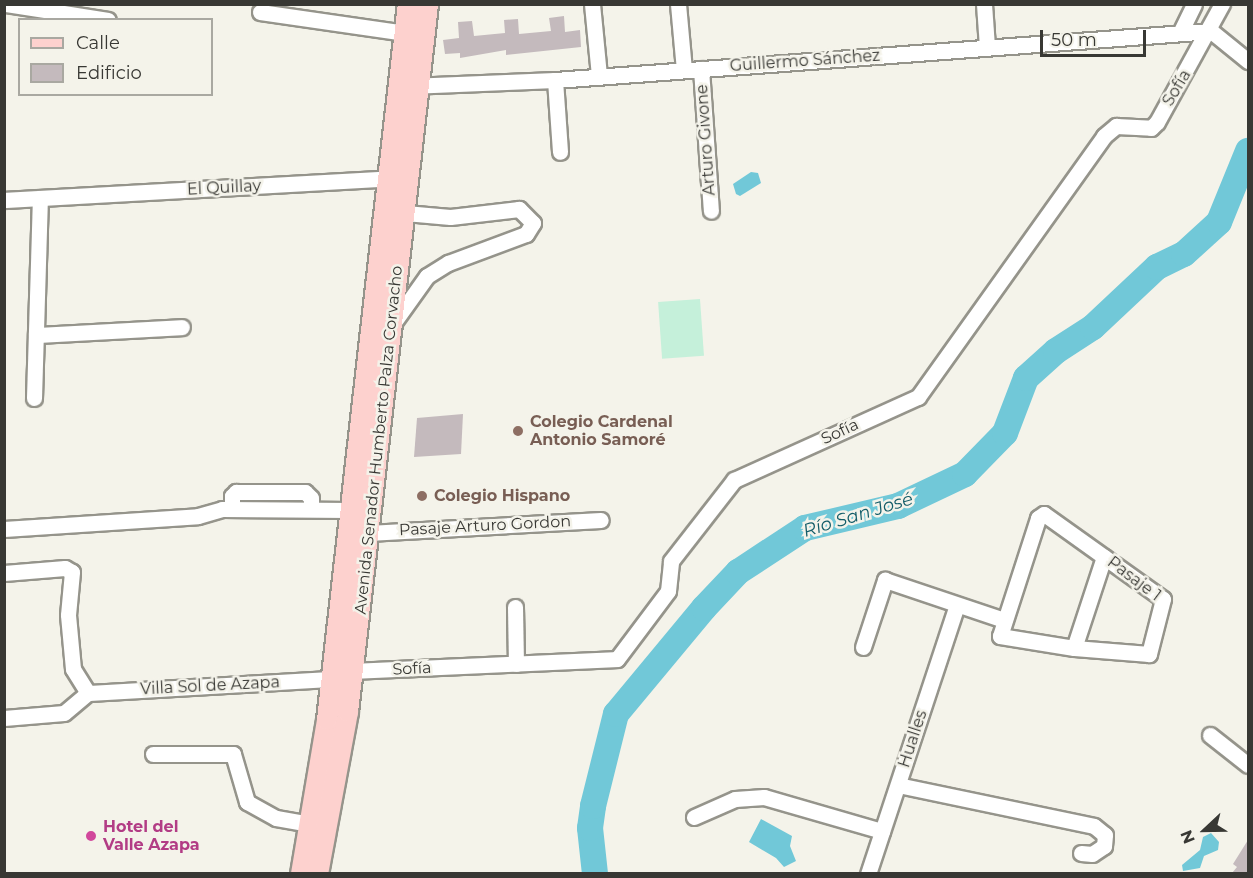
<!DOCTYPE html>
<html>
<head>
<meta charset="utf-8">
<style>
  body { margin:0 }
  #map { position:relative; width:1253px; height:878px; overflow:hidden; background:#f4f3ea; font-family:Montserrat,sans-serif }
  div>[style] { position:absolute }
  .green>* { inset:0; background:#c5f0da; transform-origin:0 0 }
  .water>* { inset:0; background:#71c8d8 }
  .river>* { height:26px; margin:-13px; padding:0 13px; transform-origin:13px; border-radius:13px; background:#71c8d8 }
  .building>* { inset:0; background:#c4babd }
  .roads { filter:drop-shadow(2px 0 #95948b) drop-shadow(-2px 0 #95948b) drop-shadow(0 2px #95948b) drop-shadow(0 -2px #95948b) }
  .minor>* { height:15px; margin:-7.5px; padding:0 7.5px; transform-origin:7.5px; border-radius:7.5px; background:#fff }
  .major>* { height:20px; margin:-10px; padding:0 10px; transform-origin:10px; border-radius:10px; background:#fdd1ce }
  .dots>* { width:16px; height:16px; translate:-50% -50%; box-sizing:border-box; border:3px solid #f4f3ea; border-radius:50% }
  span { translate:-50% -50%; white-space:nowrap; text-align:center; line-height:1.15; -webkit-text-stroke:5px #f4f3ea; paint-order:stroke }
  .street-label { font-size:16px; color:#383834 }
  .education-label { font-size:16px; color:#785e54; font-weight:700 }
  .left { translate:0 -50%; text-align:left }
  .hotel-label { font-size:16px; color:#b23c85; font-weight:700 }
  .water-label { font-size:18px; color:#125c68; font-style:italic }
  .frame { position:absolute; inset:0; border:6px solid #383834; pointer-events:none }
  .legend { position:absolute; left:18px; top:18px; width:195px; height:78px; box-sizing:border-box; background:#f4f3ea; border:2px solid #a9a8a1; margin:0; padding:8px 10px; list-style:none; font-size:18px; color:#383834 }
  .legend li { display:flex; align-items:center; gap:12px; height:30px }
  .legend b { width:30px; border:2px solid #a9a8a1 }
  .north { position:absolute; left:1175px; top:800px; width:60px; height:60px; -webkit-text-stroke:4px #f4f3ea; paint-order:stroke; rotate:248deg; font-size:16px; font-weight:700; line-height:24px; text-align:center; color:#383834 }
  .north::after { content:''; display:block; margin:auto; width:21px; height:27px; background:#383834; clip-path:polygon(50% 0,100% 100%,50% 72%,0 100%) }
  .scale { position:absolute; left:1040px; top:30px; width:106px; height:27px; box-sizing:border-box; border:3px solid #383834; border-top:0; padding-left:8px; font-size:18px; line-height:21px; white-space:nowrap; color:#383834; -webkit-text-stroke:4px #f4f3ea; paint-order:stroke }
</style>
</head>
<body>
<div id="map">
  <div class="green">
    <div style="left:700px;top:299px;width:57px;height:42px;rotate:86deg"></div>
  </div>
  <div class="water">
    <div style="clip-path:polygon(751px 172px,758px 173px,761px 183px,740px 196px,736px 194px,733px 184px)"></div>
    <div style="clip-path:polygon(761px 819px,792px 836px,790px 846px,796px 861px,784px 867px,776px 858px,749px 842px)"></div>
    <div style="clip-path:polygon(1211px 833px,1219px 842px,1218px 850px,1204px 856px,1200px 868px,1183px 871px,1182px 865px,1200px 850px,1203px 837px)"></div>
  </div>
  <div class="river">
    <div style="left:595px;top:874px;width:46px;rotate:-96.2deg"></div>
    <div style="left:590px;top:828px;width:22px;rotate:-82deg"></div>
    <div style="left:593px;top:806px;width:95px;rotate:-76deg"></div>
    <div style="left:616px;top:714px;width:138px;rotate:-50.3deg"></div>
    <div style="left:704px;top:608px;width:50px;rotate:-46.6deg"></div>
    <div style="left:738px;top:572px;width:80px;rotate:-33.3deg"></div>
    <div style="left:805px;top:528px;width:96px;rotate:-13.3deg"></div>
    <div style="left:898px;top:506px;width:74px;rotate:-25.5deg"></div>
    <div style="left:965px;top:474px;width:57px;rotate:-45.7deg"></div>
    <div style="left:1005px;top:433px;width:59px;rotate:-69.1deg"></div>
    <div style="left:1026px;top:378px;width:40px;rotate:-42deg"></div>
    <div style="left:1056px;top:351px;width:44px;rotate:-33deg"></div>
    <div style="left:1093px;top:327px;width:88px;rotate:-43.2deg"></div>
    <div style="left:1157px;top:267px;width:30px;rotate:-26deg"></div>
    <div style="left:1184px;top:254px;width:47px;rotate:-42.4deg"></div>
    <div style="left:1219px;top:222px;width:77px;rotate:-67.8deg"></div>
  </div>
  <div class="building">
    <div style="clip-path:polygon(564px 16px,565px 32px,580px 30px,581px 47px,506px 55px,506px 50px,460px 58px,460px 53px,445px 54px,443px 40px,459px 38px,458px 22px,472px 21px,474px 36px,505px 33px,504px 20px,518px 19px,519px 34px,551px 31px,549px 18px)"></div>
    <div style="clip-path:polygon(463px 414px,461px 454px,414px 457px,417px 418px)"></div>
    <div style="clip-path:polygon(1248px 840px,1248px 873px,1232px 873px,1237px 867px,1233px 864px)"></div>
  </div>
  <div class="roads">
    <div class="minor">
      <div style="left:6px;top:4px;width:103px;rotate:8.9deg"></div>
      <div style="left:592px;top:4px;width:72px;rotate:84.4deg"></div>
      <div style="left:678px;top:4px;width:66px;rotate:84.8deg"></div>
      <div style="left:984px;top:4px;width:43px;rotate:86deg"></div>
      <div style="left:260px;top:12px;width:147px;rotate:8.2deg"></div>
      <div style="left:1211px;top:31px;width:48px;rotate:39deg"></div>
      <div style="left:1180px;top:33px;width:32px;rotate:-64deg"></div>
      <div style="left:701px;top:69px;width:142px;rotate:86deg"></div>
      <div style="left:555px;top:80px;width:72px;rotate:86deg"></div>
      <div style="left:409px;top:86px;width:146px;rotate:-2.4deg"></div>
      <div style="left:555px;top:80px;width:658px;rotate:-4.27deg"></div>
      <div style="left:4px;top:200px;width:394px;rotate:-3.2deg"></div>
      <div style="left:392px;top:325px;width:60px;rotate:-54.5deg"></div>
      <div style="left:427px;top:276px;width:25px;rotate:-32deg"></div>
      <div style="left:448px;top:263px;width:83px;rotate:-20.4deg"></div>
      <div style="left:526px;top:234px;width:13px;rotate:-58deg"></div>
      <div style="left:533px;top:223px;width:20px;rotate:-135deg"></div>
      <div style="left:519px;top:209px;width:69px;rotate:173.4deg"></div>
      <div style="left:450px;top:217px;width:45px;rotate:-174.9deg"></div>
      <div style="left:36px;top:335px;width:146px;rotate:-3.1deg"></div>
      <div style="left:34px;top:398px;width:200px;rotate:-88.3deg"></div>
      <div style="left:232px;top:509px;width:13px;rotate:-90deg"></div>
      <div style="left:232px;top:496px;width:6px;rotate:-45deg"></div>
      <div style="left:236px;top:492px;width:69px"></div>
      <div style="left:305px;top:492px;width:8px;rotate:45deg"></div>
      <div style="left:311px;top:498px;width:11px;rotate:90deg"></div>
      <div style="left:1044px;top:514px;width:146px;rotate:35.5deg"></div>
      <div style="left:1163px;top:599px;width:57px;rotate:104.3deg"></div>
      <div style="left:1149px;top:654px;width:75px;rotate:-175.4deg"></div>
      <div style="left:1074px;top:648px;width:75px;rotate:-170.8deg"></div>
      <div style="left:1000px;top:636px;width:124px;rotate:-72.1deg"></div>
      <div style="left:1038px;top:518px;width:7px;rotate:-34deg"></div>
      <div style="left:4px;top:529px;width:194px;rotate:-3.8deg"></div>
      <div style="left:198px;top:516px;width:25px;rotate:-16deg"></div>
      <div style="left:222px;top:509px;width:128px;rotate:0.4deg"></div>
      <div style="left:368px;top:533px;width:233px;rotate:-3.2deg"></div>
      <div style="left:4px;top:573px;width:61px;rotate:-4.7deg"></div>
      <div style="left:65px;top:568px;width:8px;rotate:30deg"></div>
      <div style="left:72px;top:572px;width:43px;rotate:95.3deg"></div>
      <div style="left:68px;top:615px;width:54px;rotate:84.7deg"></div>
      <div style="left:73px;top:669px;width:28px;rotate:58deg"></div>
      <div style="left:515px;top:607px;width:57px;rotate:89deg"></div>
      <div style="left:863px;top:647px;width:71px;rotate:-71.8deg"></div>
      <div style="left:885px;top:580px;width:126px;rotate:18.6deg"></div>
      <div style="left:1074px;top:648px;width:96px;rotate:-71.8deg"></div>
      <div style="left:353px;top:671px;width:264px;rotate:-2.6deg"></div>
      <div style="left:617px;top:659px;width:85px;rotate:-53.1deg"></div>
      <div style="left:668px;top:591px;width:30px;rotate:-84deg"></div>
      <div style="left:671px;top:561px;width:103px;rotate:-52.1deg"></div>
      <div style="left:734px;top:480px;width:202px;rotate:-24.3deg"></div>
      <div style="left:918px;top:397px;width:320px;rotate:-54.5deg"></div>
      <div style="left:1104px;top:136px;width:16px;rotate:-40deg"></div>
      <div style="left:1116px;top:126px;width:35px;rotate:3deg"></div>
      <div style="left:1151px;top:128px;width:8px;rotate:-45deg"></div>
      <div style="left:1157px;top:122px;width:135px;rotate:-61.2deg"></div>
      <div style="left:4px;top:718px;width:60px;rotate:-4.8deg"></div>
      <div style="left:64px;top:713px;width:31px;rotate:-40deg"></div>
      <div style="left:88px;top:693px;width:243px;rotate:-3.3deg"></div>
      <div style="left:1210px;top:735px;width:48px;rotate:38.3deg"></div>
      <div style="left:153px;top:754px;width:80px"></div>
      <div style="left:233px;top:754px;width:50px;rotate:73.7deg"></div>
      <div style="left:247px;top:802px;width:33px;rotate:29deg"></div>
      <div style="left:276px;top:818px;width:36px;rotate:10deg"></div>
      <div style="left:898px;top:785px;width:200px;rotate:11.8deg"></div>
      <div style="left:1094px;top:826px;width:14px;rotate:39deg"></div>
      <div style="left:1105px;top:835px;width:11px;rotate:95deg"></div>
      <div style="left:1104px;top:846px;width:14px;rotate:146deg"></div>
      <div style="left:1092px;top:854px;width:11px;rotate:-175deg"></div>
      <div style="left:694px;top:817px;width:45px;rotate:-23.7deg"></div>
      <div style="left:735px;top:799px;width:29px;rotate:-4deg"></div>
      <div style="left:764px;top:797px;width:123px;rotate:16.1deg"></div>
      <div style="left:868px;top:874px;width:283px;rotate:-71.7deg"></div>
    </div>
    <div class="major">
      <div style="left:301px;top:874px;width:156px;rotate:-80.4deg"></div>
      <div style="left:327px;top:720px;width:721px;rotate:-83.55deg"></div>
      <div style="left:318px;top:874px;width:165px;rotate:-79.5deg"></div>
      <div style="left:348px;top:712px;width:713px;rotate:-83.55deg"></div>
    </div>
  </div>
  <div class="dots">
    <div style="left:518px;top:431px;background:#8d6e63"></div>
    <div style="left:422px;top:496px;background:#8d6e63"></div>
    <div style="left:91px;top:836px;background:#d1479c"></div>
  </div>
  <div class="street-label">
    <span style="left:805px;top:61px;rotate:-4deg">Guillermo Sánchez</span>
    <span style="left:1177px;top:88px;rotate:-59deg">Sofía</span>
    <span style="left:706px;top:140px;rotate:-94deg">Arturo Givone</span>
    <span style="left:224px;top:188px;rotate:-3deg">El Quillay</span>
    <span style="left:840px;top:432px;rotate:-25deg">Sofía</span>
    <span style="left:379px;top:440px;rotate:-84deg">Avenida Senador Humberto Palza Corvacho</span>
    <span style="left:485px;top:526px;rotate:-3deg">Pasaje Arturo Gordon</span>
    <span style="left:1134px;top:579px;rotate:37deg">Pasaje 1</span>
    <span style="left:412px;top:669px;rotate:-3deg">Sofía</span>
    <span style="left:210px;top:686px;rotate:-3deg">Villa Sol de Azapa</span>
    <span style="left:913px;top:739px;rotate:-72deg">Hualles</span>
  </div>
  <div class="education-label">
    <span class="left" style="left:530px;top:431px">Colegio Cardenal<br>Antonio Samoré</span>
    <span class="left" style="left:434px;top:496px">Colegio Hispano</span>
  </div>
  <div class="hotel-label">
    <span class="left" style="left:103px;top:836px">Hotel del<br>Valle Azapa</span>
  </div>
  <div class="water-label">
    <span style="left:858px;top:515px;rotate:-17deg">Río San José</span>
  </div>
  <div class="frame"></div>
  <ul class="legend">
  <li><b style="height:8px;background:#fdd1ce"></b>Calle</li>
  <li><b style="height:16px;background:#c4babd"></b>Edificio</li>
  </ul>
  <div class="north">N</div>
  <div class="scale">50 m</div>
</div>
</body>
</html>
